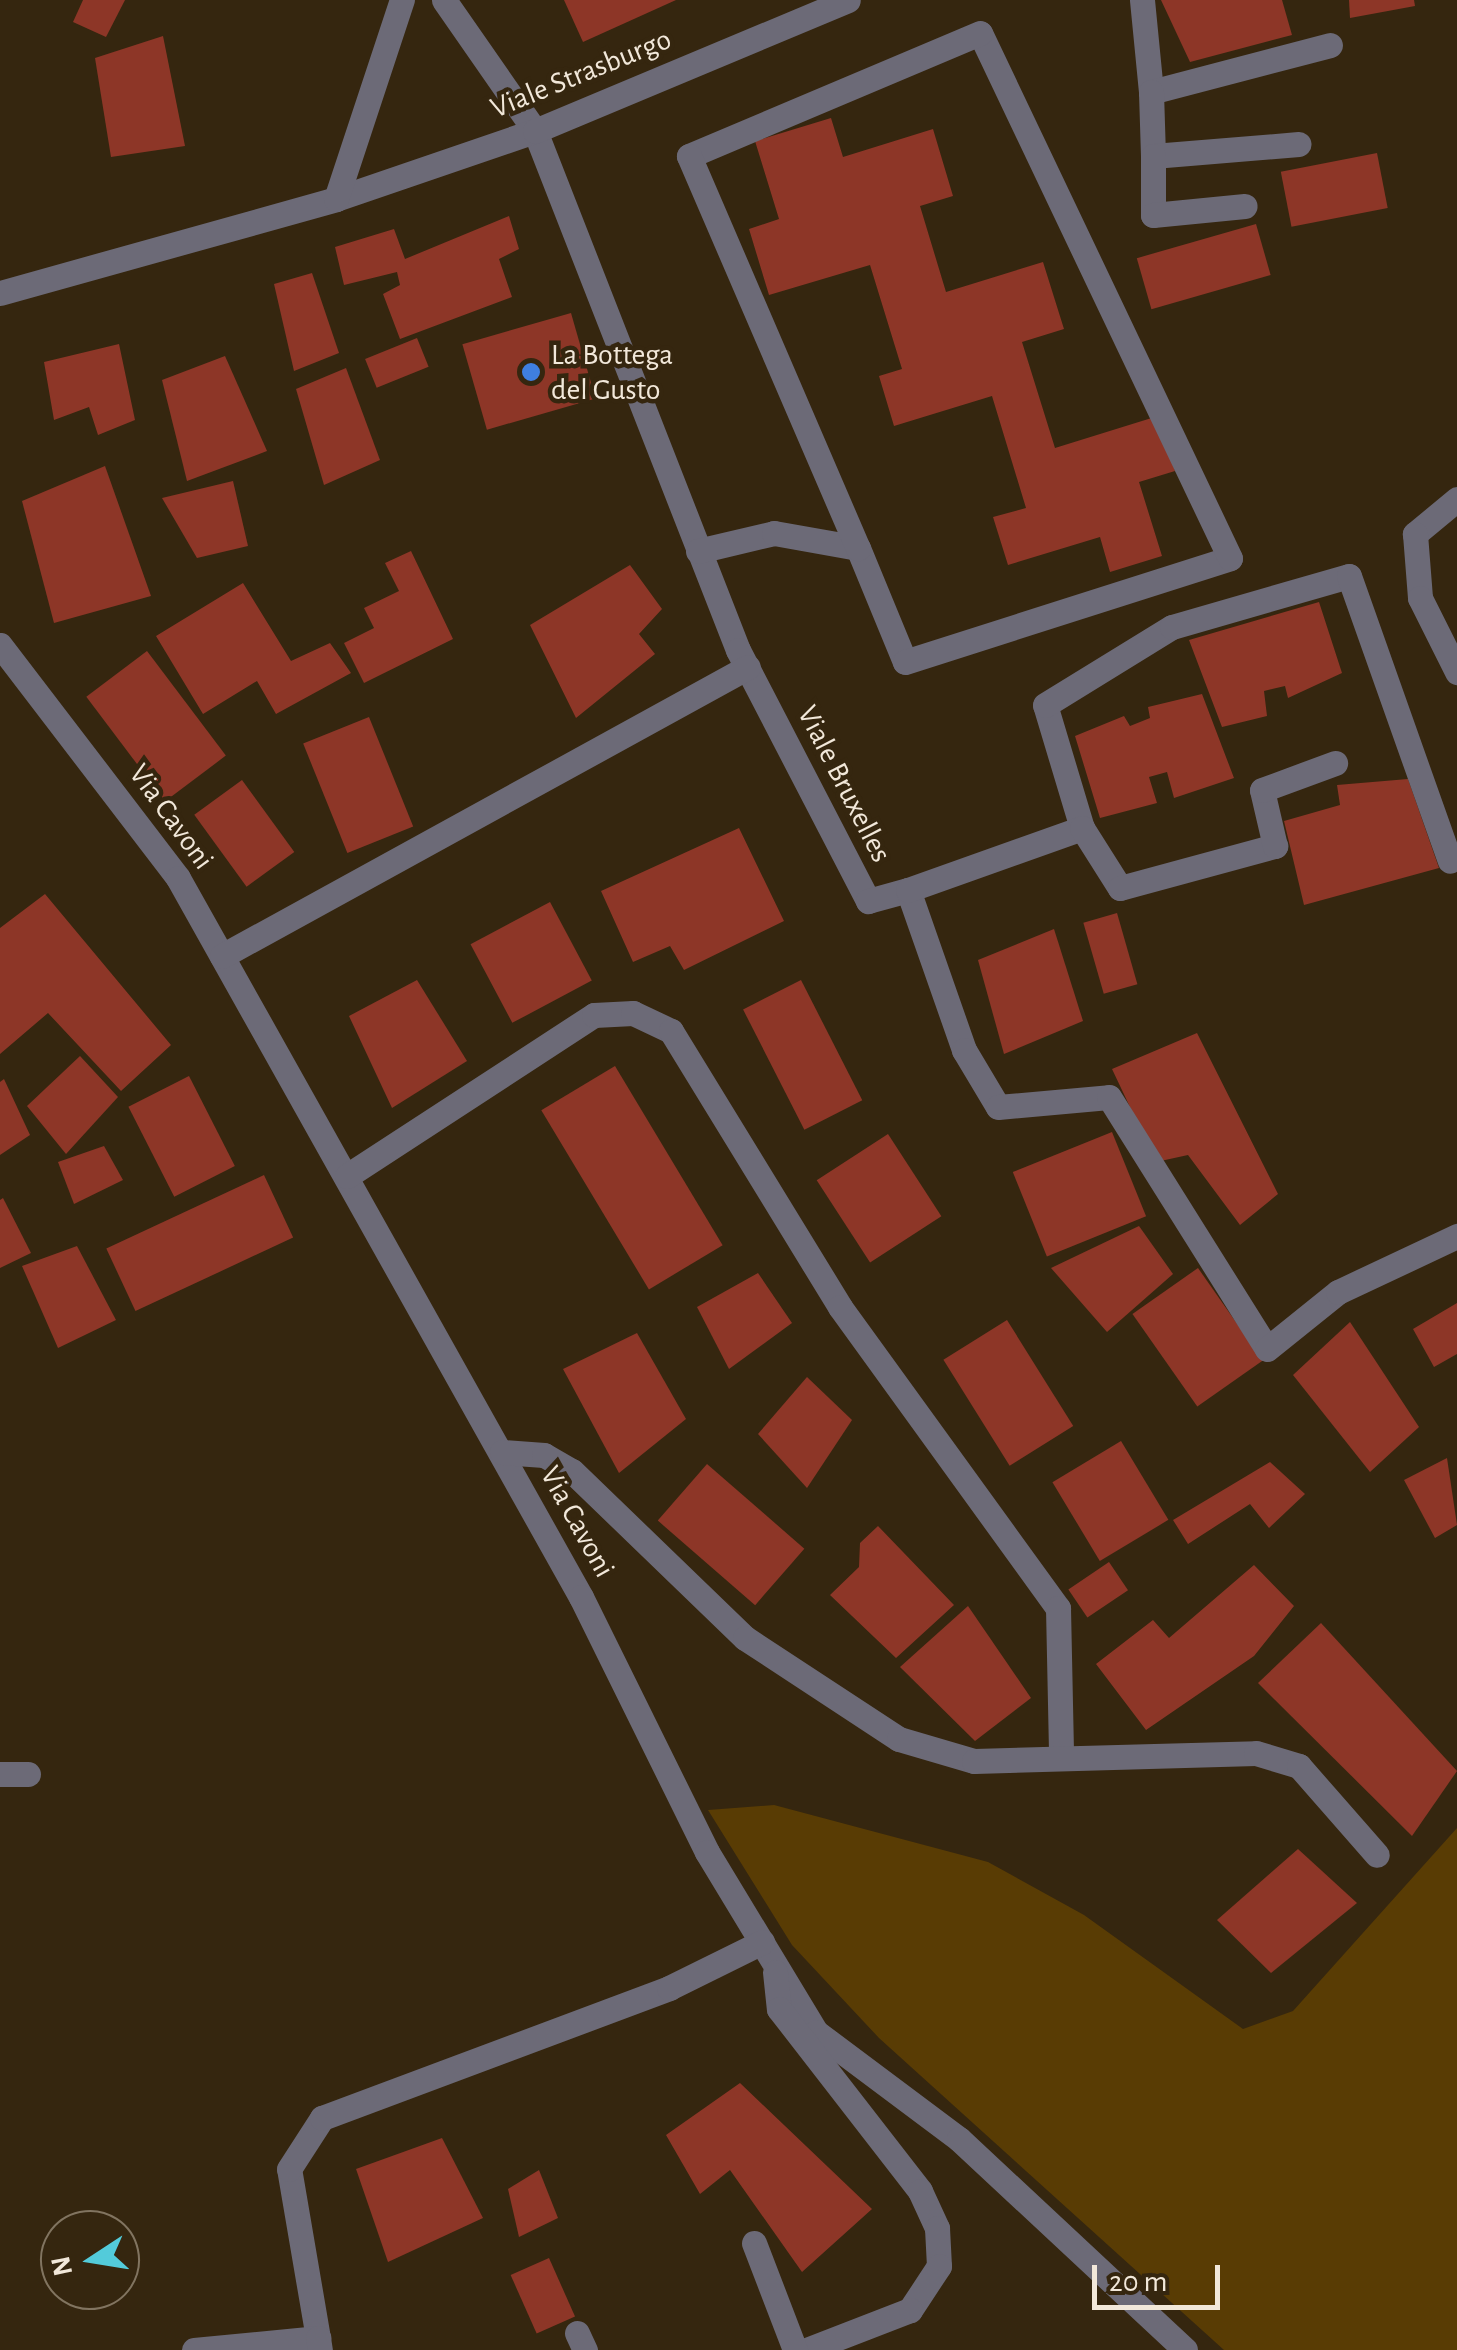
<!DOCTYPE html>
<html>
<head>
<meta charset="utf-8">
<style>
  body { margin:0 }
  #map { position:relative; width:1457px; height:2350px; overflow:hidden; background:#35260f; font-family:"Alegreya Sans",sans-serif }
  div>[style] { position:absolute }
  .green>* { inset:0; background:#593c04 }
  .building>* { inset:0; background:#8d3627; transform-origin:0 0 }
  .minor>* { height:25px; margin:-12.5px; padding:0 12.5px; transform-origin:12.5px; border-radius:12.5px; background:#6c6a77 }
  .dots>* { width:28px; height:28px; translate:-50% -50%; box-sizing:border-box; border:5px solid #35260f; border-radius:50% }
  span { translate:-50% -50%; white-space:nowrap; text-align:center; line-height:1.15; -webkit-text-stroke:9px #35260f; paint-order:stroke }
  .street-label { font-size:30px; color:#f2e8da }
  .poi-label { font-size:30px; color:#f2e8da }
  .left { translate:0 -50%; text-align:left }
  .north { position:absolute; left:40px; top:2210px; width:100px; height:100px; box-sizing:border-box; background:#35260f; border:2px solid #817460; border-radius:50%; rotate:258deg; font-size:28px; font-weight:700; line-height:40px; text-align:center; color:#f2e8da }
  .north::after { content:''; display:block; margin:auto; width:35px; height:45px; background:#53cbda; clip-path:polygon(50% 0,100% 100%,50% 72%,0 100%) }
  .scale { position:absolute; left:1092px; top:2265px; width:128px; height:45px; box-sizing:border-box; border:5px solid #f2e8da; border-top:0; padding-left:12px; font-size:30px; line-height:35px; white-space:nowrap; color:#f2e8da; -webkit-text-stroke:8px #35260f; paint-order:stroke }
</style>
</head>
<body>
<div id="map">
  <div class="green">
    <div style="clip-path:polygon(774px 1805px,988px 1862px,1084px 1915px,1243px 2029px,1293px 2011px,1457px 1828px,1457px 2350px,1224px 2350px,879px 2038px,792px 1945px,708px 1810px)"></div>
  </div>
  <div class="building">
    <div style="clip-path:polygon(83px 0,125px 0,106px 37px,73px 22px)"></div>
    <div style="clip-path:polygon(564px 0,676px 0,583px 42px)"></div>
    <div style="clip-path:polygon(1161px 0,1282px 0,1292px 35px,1190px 62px)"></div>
    <div style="clip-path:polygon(1349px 0,1414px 0,1415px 6px,1350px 18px)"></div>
    <div style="clip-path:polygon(163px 36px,185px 146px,111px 157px,95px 58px)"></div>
    <div style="clip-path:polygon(831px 118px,843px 157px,933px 129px,953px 196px,920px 206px,946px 292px,1043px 262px,1064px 329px,1022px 342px,1055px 448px,1158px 416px,1175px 471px,1139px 482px,1162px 556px,1110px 572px,1100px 537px,1008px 565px,993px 517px,1026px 508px,992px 396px,894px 426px,879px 376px,902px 369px,870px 265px,769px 295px,749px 229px,779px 219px,755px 141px)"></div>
    <div style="left:1377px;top:153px;width:56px;height:98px;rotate:79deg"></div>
    <div style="clip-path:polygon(509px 216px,519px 249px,499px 259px,512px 297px,400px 339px,383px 294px,400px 285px,397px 272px,344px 285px,335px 247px,394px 229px,405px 259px)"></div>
    <div style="left:1256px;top:224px;width:53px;height:124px;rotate:74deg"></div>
    <div style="clip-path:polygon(312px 273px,339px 353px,294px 371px,274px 284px)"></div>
    <div style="left:571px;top:313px;width:89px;height:113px;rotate:74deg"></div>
    <div style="left:417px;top:338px;width:31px;height:56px;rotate:68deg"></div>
    <div style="clip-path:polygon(119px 344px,135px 420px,98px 435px,89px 407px,54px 420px,44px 362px)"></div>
    <div style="clip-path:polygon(225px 356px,267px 451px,187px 481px,162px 380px)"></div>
    <div style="clip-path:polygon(346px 368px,380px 460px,324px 485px,296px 389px)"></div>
    <div style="clip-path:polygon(105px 466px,151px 596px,54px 623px,22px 501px)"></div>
    <div style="clip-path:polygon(233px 481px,248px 546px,197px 558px,162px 498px)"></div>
    <div style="clip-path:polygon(411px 551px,453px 639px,364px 683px,344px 643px,374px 628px,364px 608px,399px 591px,385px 563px)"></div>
    <div style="clip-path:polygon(630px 565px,662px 609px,639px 634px,655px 654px,576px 718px,530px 625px)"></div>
    <div style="clip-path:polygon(243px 583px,291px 661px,330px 643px,351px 673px,276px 714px,257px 681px,203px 714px,156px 636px)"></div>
    <div style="clip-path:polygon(1319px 602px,1342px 673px,1288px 698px,1285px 686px,1264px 691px,1267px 716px,1222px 727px,1189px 640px)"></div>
    <div style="left:147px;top:651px;width:131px;height:76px;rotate:53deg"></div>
    <div style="clip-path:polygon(1202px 694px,1234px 778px,1174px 798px,1167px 772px,1149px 777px,1157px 803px,1100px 818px,1075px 736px,1124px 716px,1130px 726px,1150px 718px,1148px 707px)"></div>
    <div style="left:369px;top:717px;width:118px;height:71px;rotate:68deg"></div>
    <div style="clip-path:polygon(1408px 779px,1439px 868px,1304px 905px,1284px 821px,1340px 805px,1337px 785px)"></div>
    <div style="left:242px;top:780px;width:89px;height:59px;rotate:54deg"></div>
    <div style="clip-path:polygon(739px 828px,784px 921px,684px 970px,670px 946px,633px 962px,601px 891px)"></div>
    <div style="clip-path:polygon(45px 894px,171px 1045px,121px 1091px,48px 1013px,0 1054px,0 928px)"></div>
    <div style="left:550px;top:902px;width:89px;height:90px;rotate:62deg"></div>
    <div style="left:1117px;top:913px;width:74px;height:35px;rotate:74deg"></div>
    <div style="clip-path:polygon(1054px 929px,1083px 1021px,1004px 1054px,978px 960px)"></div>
    <div style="clip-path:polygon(417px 980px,467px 1061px,392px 1108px,349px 1016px)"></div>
    <div style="left:801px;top:980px;width:135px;height:65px;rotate:63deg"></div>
    <div style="clip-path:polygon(1197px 1033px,1278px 1194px,1240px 1225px,1188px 1155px,1156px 1162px,1112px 1069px)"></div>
    <div style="clip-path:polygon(80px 1056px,118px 1097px,66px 1154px,27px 1106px)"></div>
    <div style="left:615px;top:1066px;width:209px;height:86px;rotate:59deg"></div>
    <div style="left:189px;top:1076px;width:101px;height:68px;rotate:63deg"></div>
    <div style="clip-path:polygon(4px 1079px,30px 1135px,0 1155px,0 1082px)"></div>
    <div style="left:1112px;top:1132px;width:91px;height:107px;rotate:68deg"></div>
    <div style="left:888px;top:1134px;width:98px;height:85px;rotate:57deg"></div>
    <div style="clip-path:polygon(104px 1146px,123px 1180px,74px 1204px,58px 1162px)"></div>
    <div style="left:264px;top:1175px;width:69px;height:174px;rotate:65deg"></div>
    <div style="clip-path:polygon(3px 1198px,31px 1253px,0 1268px,0 1200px)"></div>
    <div style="clip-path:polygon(1139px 1226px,1173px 1274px,1107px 1332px,1051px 1268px)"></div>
    <div style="clip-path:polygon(77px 1246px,116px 1320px,58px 1348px,22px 1266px)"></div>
    <div style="left:1198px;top:1268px;width:113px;height:80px;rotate:55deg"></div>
    <div style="clip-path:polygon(758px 1273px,792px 1323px,729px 1369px,697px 1307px)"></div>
    <div style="clip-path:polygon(1457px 1303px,1457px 1354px,1434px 1367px,1413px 1329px)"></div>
    <div style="left:1007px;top:1320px;width:125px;height:75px;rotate:58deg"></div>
    <div style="clip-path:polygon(1350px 1322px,1419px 1427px,1370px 1472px,1293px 1375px)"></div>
    <div style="clip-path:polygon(637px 1333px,686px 1419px,619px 1473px,563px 1369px)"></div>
    <div style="clip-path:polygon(807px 1377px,852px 1420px,807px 1488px,758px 1434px)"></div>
    <div style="left:1121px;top:1441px;width:92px;height:80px;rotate:59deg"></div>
    <div style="clip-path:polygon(1447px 1458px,1457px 1525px,1435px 1538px,1404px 1480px)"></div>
    <div style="clip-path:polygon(1270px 1462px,1305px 1494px,1269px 1528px,1250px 1504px,1188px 1544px,1173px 1520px)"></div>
    <div style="left:707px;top:1464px;width:129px;height:75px;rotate:41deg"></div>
    <div style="clip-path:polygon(878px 1526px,954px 1605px,896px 1658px,830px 1595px,859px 1567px,860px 1543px)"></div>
    <div style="left:1109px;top:1562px;width:34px;height:49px;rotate:56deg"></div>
    <div style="clip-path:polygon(1254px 1565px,1294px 1606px,1254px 1656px,1146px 1730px,1096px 1664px,1153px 1620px,1169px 1638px)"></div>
    <div style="clip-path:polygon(968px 1606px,1031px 1698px,975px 1741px,900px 1667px)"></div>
    <div style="clip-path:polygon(1321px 1623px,1457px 1771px,1412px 1836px,1258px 1683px)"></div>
    <div style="clip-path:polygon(1298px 1849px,1357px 1903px,1271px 1973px,1217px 1920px)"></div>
    <div style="clip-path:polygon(740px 2083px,872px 2209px,802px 2272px,730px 2170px,700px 2194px,666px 2135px)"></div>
    <div style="clip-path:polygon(442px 2138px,483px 2218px,388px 2262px,356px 2169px)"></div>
    <div style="clip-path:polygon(539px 2170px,558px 2218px,519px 2237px,508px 2189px)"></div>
    <div style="left:549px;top:2258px;width:64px;height:42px;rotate:66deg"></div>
  </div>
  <div class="minor">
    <div style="left:444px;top:0;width:160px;rotate:55.2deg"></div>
    <div style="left:535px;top:131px;width:557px;rotate:68.64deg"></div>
    <div style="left:738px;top:650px;width:283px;rotate:62.6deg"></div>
    <div style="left:868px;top:901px;width:41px;rotate:-15.4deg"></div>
    <div style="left:908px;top:890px;width:170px;rotate:70.7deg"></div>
    <div style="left:964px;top:1050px;width:66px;rotate:59.2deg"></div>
    <div style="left:998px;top:1107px;width:111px;rotate:-5.1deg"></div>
    <div style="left:1109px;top:1097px;width:297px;rotate:57.9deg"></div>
    <div style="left:1267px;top:1349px;width:91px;rotate:-38.8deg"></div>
    <div style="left:1338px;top:1292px;width:132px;rotate:-25.2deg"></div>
    <div style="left:1142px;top:0;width:92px;rotate:84.4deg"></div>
    <div style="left:1151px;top:92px;width:185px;rotate:-14.7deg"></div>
    <div style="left:1151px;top:92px;width:64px;rotate:88.2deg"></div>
    <div style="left:1153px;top:156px;width:146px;rotate:-4.7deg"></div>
    <div style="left:1153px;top:156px;width:59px;rotate:90deg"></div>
    <div style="left:1153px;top:215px;width:92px;rotate:-5.6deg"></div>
    <div style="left:336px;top:199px;width:210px;rotate:-18.9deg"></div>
    <div style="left:535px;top:131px;width:339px;rotate:-22.7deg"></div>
    <div style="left:0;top:293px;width:349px;rotate:-15.6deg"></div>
    <div style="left:336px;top:199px;width:210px;rotate:-71.7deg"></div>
    <div style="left:1457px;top:499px;width:55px;rotate:140.2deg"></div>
    <div style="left:1415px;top:534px;width:64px;rotate:85.5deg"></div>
    <div style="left:1420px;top:598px;width:83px;rotate:63.4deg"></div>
    <div style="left:698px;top:551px;width:78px;rotate:-13.3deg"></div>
    <div style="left:774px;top:533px;width:85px;rotate:10.1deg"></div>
    <div style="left:858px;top:548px;width:123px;rotate:67.6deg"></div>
    <div style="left:905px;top:662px;width:341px;rotate:-17.7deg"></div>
    <div style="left:1230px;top:558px;width:581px;rotate:-115.46deg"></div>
    <div style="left:980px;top:33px;width:316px;rotate:157.1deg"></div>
    <div style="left:689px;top:156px;width:427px;rotate:66.7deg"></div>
    <div style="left:0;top:645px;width:293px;rotate:52.6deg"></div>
    <div style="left:178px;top:878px;width:824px;rotate:60.73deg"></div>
    <div style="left:581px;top:1597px;width:284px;rotate:63.7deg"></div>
    <div style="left:707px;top:1852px;width:210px;rotate:58.8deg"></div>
    <div style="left:816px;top:2032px;width:179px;rotate:36.8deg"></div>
    <div style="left:959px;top:2139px;width:309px;rotate:43deg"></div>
    <div style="left:1082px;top:828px;width:128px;rotate:-106.7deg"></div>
    <div style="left:1045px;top:705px;width:149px;rotate:-31.6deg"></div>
    <div style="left:1172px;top:627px;width:184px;rotate:-16.1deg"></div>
    <div style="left:1349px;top:576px;width:302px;rotate:70.5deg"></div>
    <div style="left:908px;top:890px;width:185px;rotate:-19.6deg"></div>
    <div style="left:1082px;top:828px;width:71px;rotate:57.7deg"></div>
    <div style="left:1120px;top:888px;width:161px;rotate:-15.2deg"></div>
    <div style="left:1275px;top:846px;width:57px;rotate:-103.1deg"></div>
    <div style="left:1262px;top:790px;width:78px;rotate:-20.3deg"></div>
    <div style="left:222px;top:956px;width:600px;rotate:-28.79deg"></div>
    <div style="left:347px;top:1176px;width:295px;rotate:-33.1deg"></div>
    <div style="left:594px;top:1015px;width:39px;rotate:-3deg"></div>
    <div style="left:633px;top:1013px;width:42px;rotate:25.3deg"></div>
    <div style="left:671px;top:1031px;width:324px;rotate:58.5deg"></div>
    <div style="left:840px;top:1307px;width:372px;rotate:54.1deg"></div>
    <div style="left:1058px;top:1608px;width:148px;rotate:88.8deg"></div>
    <div style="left:502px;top:1452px;width:42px;rotate:4.1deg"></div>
    <div style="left:544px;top:1455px;width:32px;rotate:30deg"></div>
    <div style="left:572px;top:1471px;width:240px;rotate:44deg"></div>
    <div style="left:745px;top:1638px;width:184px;rotate:33.3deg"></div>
    <div style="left:899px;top:1739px;width:78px;rotate:16.3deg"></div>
    <div style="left:974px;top:1761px;width:282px;rotate:-1.6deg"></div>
    <div style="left:1256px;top:1753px;width:45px;rotate:16.8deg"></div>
    <div style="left:1299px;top:1766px;width:118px;rotate:48.8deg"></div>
    <div style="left:0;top:1774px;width:28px"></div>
    <div style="left:775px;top:1972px;width:37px;rotate:84deg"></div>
    <div style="left:779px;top:2009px;width:230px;rotate:52.2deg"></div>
    <div style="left:920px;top:2191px;width:41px;rotate:65.3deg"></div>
    <div style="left:937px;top:2228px;width:38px;rotate:87deg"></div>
    <div style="left:939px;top:2266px;width:53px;rotate:123.4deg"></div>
    <div style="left:910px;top:2310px;width:110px;rotate:158.8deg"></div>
    <div style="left:754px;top:2243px;width:115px;rotate:69deg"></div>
    <div style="left:577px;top:2333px;width:19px;rotate:65deg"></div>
    <div style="left:318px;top:2338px;width:171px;rotate:-99.7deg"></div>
    <div style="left:289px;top:2169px;width:61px;rotate:-57.1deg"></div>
    <div style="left:322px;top:2118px;width:371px;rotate:-20.5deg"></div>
    <div style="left:669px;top:1988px;width:104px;rotate:-26.3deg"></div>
    <div style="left:194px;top:2350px;width:125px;rotate:-5.5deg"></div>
    <div style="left:318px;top:2338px;width:12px;rotate:81deg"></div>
  </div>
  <div class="dots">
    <div style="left:531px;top:372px;background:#3f7fe0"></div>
  </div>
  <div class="street-label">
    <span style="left:581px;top:74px;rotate:-22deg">Viale Strasburgo</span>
    <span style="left:844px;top:784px;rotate:63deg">Viale Bruxelles</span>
    <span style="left:171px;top:817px;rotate:54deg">Via Cavoni</span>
    <span style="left:577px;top:1522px;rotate:61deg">Via Cavoni</span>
  </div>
  <div class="poi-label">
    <span class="left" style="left:551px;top:372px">La Bottega<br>del Gusto</span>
  </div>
  <div class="north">N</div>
  <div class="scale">20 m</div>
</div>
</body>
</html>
